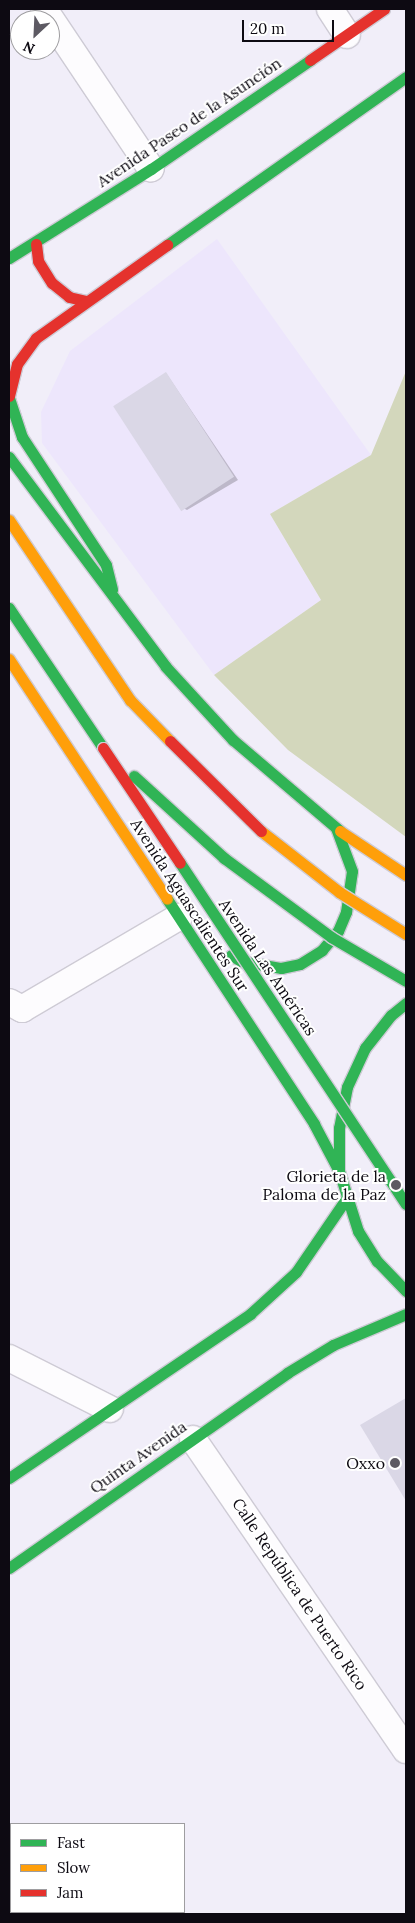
<!DOCTYPE html>
<html>
<head>
<meta charset="utf-8">
<style>
  body { margin:0 }
  #map { position:relative; width:415px; height:1923px; overflow:hidden; background:#f1eef9; font-family:Lora,serif }
  div>[style] { position:absolute }
  .built>* { inset:0; background:#ede6fc }
  .green>* { inset:0; background:#d3d7bc }
  .shadow>* { inset:0; background:#0003 }
  .building>* { inset:0; background:#dad7e6; transform-origin:0 0 }
  .roads { filter:drop-shadow(1px 0 #cecbd5) drop-shadow(-1px 0 #cecbd5) drop-shadow(0 1px #cecbd5) drop-shadow(0 -1px #cecbd5) }
  .street>* { height:26px; margin:-13px; padding:0 13px; transform-origin:13px; border-radius:13px; background:#fdfcfe }
  .fast>* { height:11px; margin:-5.5px; padding:0 5.5px; transform-origin:5.5px; border-radius:5.5px; background:#30b455 }
  .slow>* { height:11px; margin:-5.5px; padding:0 5.5px; transform-origin:5.5px; border-radius:5.5px; background:#ff9f0a }
  .jam>* { height:11px; margin:-5.5px; padding:0 5.5px; transform-origin:5.5px; border-radius:5.5px; background:#e5322d }
  .bridges { filter:drop-shadow(1px 0 #cecbd5) drop-shadow(-1px 0 #cecbd5) drop-shadow(0 1px #cecbd5) drop-shadow(0 -1px #cecbd5) }
  .fast-bridge>* { height:11px; margin:-5.5px; padding:0 5.5px; transform-origin:5.5px; border-radius:5.5px; background:#30b455 }
  .slow-bridge>* { height:11px; margin:-5.5px; padding:0 5.5px; transform-origin:5.5px; border-radius:5.5px; background:#ff9f0a }
  .jam-bridge>* { height:11px; margin:-5.5px; padding:0 5.5px; transform-origin:5.5px; border-radius:5.5px; background:#e5322d }
  .dots>* { width:14px; height:14px; translate:-50% -50%; box-sizing:border-box; border:2px solid #fff; border-radius:50% }
  span { translate:-50% -50%; white-space:nowrap; text-align:center; line-height:1.15; -webkit-text-stroke:4px #fff; paint-order:stroke }
  .street-label { font-size:16px; color:#0d0a12 }
  .poi-label { font-size:16px; color:#0d0a12 }
  .right { translate:-100% -50%; text-align:right }
  .frame { position:absolute; inset:0; border:10px solid #0d0a12; pointer-events:none }
  .legend { position:absolute; left:10px; top:1823px; width:175px; height:90px; box-sizing:border-box; background:#fff; border:1px solid #9e9da0; margin:0; padding:6px 9px; list-style:none; font-size:15px; color:#0d0a12 }
  .legend li { display:flex; align-items:center; gap:10px; height:25px }
  .legend b { width:25px; border:1px solid #9e9da0 }
  .north { position:absolute; left:10px; top:10px; width:50px; height:50px; box-sizing:border-box; background:#fff; border:1px solid #9e9da0; border-radius:50%; rotate:205deg; font-size:14px; font-weight:700; line-height:20px; text-align:center; color:#0d0a12 }
  .north::after { content:''; display:block; margin:auto; width:18px; height:22px; background:#5d5a63; clip-path:polygon(50% 0,100% 100%,50% 72%,0 100%) }
  .scale { position:absolute; left:242px; top:20px; width:92px; height:22px; box-sizing:border-box; border:2px solid #0d0a12; border-top:0; padding-left:6px; font-size:15px; line-height:18px; white-space:nowrap; color:#0d0a12; -webkit-text-stroke:4px #fff; paint-order:stroke }
</style>
</head>
<body>
<div id="map">
  <div class="built">
    <div style="clip-path:polygon(217px 239px,371px 455px,270px 514px,321px 600px,214px 675px,42px 443px,41px 412px,70px 351px)"></div>
  </div>
  <div class="green">
    <div style="clip-path:polygon(406px 371px,406px 837px,288px 750px,214px 675px,321px 600px,270px 514px,371px 455px)"></div>
  </div>
  <div class="shadow">
    <div style="clip-path:polygon(166px 373px,238px 480px,187px 510px,183px 508px)"></div>
    <div style="clip-path:polygon(394px 1407px,406px 1410px,406px 1499px,362px 1426px)"></div>
    <div style="clip-path:polygon(9px 1875px,11px 1876px,9px 1901px)"></div>
  </div>
  <div class="building">
    <div style="left:166px;top:372px;width:125px;height:63px;rotate:57deg"></div>
    <div style="clip-path:polygon(406px 1398px,406px 1501px,360px 1425px)"></div>
  </div>
  <div class="roads">
    <div class="street">
      <div style="left:44px;top:9px;width:192px;rotate:56.2deg"></div>
      <div style="left:330px;top:9px;width:31px;rotate:57deg"></div>
      <div style="left:9px;top:1002px;width:15px;rotate:28deg"></div>
      <div style="left:22px;top:1009px;width:182px;rotate:-30.4deg"></div>
      <div style="left:9px;top:1358px;width:113px;rotate:26.8deg"></div>
      <div style="left:193px;top:1439px;width:377px;rotate:55.6deg"></div>
      <div style="left:9px;top:1848px;width:2px;rotate:27deg"></div>
      <div style="left:140px;top:1912px;width:5px;rotate:22deg"></div>
    </div>
    <div class="fast">
      <div style="left:167px;top:245px;width:292px;rotate:-35.1deg"></div>
      <div style="left:9px;top:258px;width:168px;rotate:-32.1deg"></div>
      <div style="left:151px;top:169px;width:193px;rotate:-34.4deg"></div>
      <div style="left:9px;top:398px;width:41px;rotate:71.6deg"></div>
      <div style="left:22px;top:437px;width:153px;rotate:56.7deg"></div>
      <div style="left:106px;top:565px;width:25px;rotate:76deg"></div>
      <div style="left:9px;top:457px;width:262px;rotate:53.2deg"></div>
      <div style="left:166px;top:667px;width:99px;rotate:47.5deg"></div>
      <div style="left:233px;top:740px;width:140px;rotate:40.4deg"></div>
      <div style="left:9px;top:608px;width:169px;rotate:56.1deg"></div>
      <div style="left:167px;top:899px;width:269px;rotate:56.8deg"></div>
      <div style="left:314px;top:1124px;width:53px;rotate:62deg"></div>
      <div style="left:231px;top:955px;width:12px;rotate:31deg"></div>
      <div style="left:241px;top:961px;width:41px;rotate:9.9deg"></div>
      <div style="left:281px;top:968px;width:19px;rotate:-12deg"></div>
      <div style="left:300px;top:964px;width:26px;rotate:-32deg"></div>
      <div style="left:322px;top:950px;width:25px;rotate:-50deg"></div>
      <div style="left:338px;top:931px;width:21px;rotate:-67deg"></div>
      <div style="left:346px;top:912px;width:41px;rotate:-81.7deg"></div>
      <div style="left:352px;top:871px;width:46px;rotate:-110.4deg"></div>
      <div style="left:406px;top:1003px;width:19px;rotate:141deg"></div>
      <div style="left:391px;top:1015px;width:42px;rotate:128.2deg"></div>
      <div style="left:365px;top:1048px;width:43px;rotate:114.8deg"></div>
      <div style="left:347px;top:1087px;width:42px;rotate:101deg"></div>
      <div style="left:339px;top:1128px;width:43px;rotate:90deg"></div>
      <div style="left:339px;top:1171px;width:63px;rotate:72.4deg"></div>
      <div style="left:358px;top:1231px;width:36px;rotate:58deg"></div>
      <div style="left:377px;top:1261px;width:42px;rotate:46deg"></div>
      <div style="left:9px;top:1478px;width:292px;rotate:-34.2deg"></div>
      <div style="left:250px;top:1314px;width:62px;rotate:-42.4deg"></div>
      <div style="left:296px;top:1272px;width:88px;rotate:-55.6deg"></div>
      <div style="left:9px;top:1568px;width:340px;rotate:-35deg"></div>
      <div style="left:287px;top:1373px;width:54px;rotate:-31.3deg"></div>
      <div style="left:333px;top:1345px;width:79px;rotate:-23deg"></div>
    </div>
    <div class="slow">
      <div style="left:9px;top:659px;width:287px;rotate:56.6deg"></div>
      <div style="left:340px;top:831px;width:79px;rotate:33.7deg"></div>
    </div>
    <div class="jam">
      <div style="left:310px;top:60px;width:90px;rotate:-34.6deg"></div>
      <div style="left:36px;top:244px;width:17px;rotate:83deg"></div>
      <div style="left:38px;top:261px;width:26px;rotate:58deg"></div>
      <div style="left:52px;top:283px;width:22px;rotate:39deg"></div>
      <div style="left:69px;top:297px;width:18px;rotate:13deg"></div>
      <div style="left:9px;top:396px;width:33px;rotate:-76deg"></div>
      <div style="left:17px;top:364px;width:32px;rotate:-54deg"></div>
      <div style="left:36px;top:338px;width:161px;rotate:-35.4deg"></div>
    </div>
  </div>
  <div class="bridges">
    <div class="fast-bridge">
      <div style="left:134px;top:776px;width:122px;rotate:42.3deg"></div>
      <div style="left:224px;top:858px;width:133px;rotate:36.4deg"></div>
      <div style="left:331px;top:937px;width:87px;rotate:30.4deg"></div>
      <div style="left:180px;top:863px;width:409px;rotate:56.5deg"></div>
    </div>
    <div class="slow-bridge">
      <div style="left:9px;top:520px;width:217px;rotate:56.1deg"></div>
      <div style="left:130px;top:700px;width:57px;rotate:45.7deg"></div>
      <div style="left:261px;top:831px;width:99px;rotate:38deg"></div>
      <div style="left:339px;top:892px;width:79px;rotate:32.1deg"></div>
    </div>
    <div class="jam-bridge">
      <div style="left:170px;top:741px;width:128px;rotate:44.7deg"></div>
      <div style="left:103px;top:748px;width:138px;rotate:56.2deg"></div>
    </div>
  </div>
  <div class="dots">
    <div style="left:396px;top:1185px;background:#5d5a63"></div>
    <div style="left:395px;top:1463px;background:#5d5a63"></div>
  </div>
  <div class="street-label">
    <span style="left:189px;top:122px;rotate:-34deg">Avenida Paseo de la Asunción</span>
    <span style="left:190px;top:905px;rotate:57deg">Avenida Aguascalientes Sur</span>
    <span style="left:268px;top:967px;rotate:56deg">Avenida Las Américas</span>
    <span style="left:138px;top:1457px;rotate:-35deg">Quinta Avenida</span>
    <span style="left:300px;top:1594px;rotate:56deg">Calle República de Puerto Rico</span>
  </div>
  <div class="poi-label">
    <span class="right" style="left:386px;top:1185px">Glorieta de la<br>Paloma de la Paz</span>
    <span class="right" style="left:385px;top:1463px">Oxxo</span>
  </div>
  <div class="frame"></div>
  <ul class="legend">
  <li><b style="height:6px;background:#30b455"></b>Fast</li>
  <li><b style="height:6px;background:#ff9f0a"></b>Slow</li>
  <li><b style="height:6px;background:#e5322d"></b>Jam</li>
  </ul>
  <div class="north">N</div>
  <div class="scale">20 m</div>
</div>
</body>
</html>
